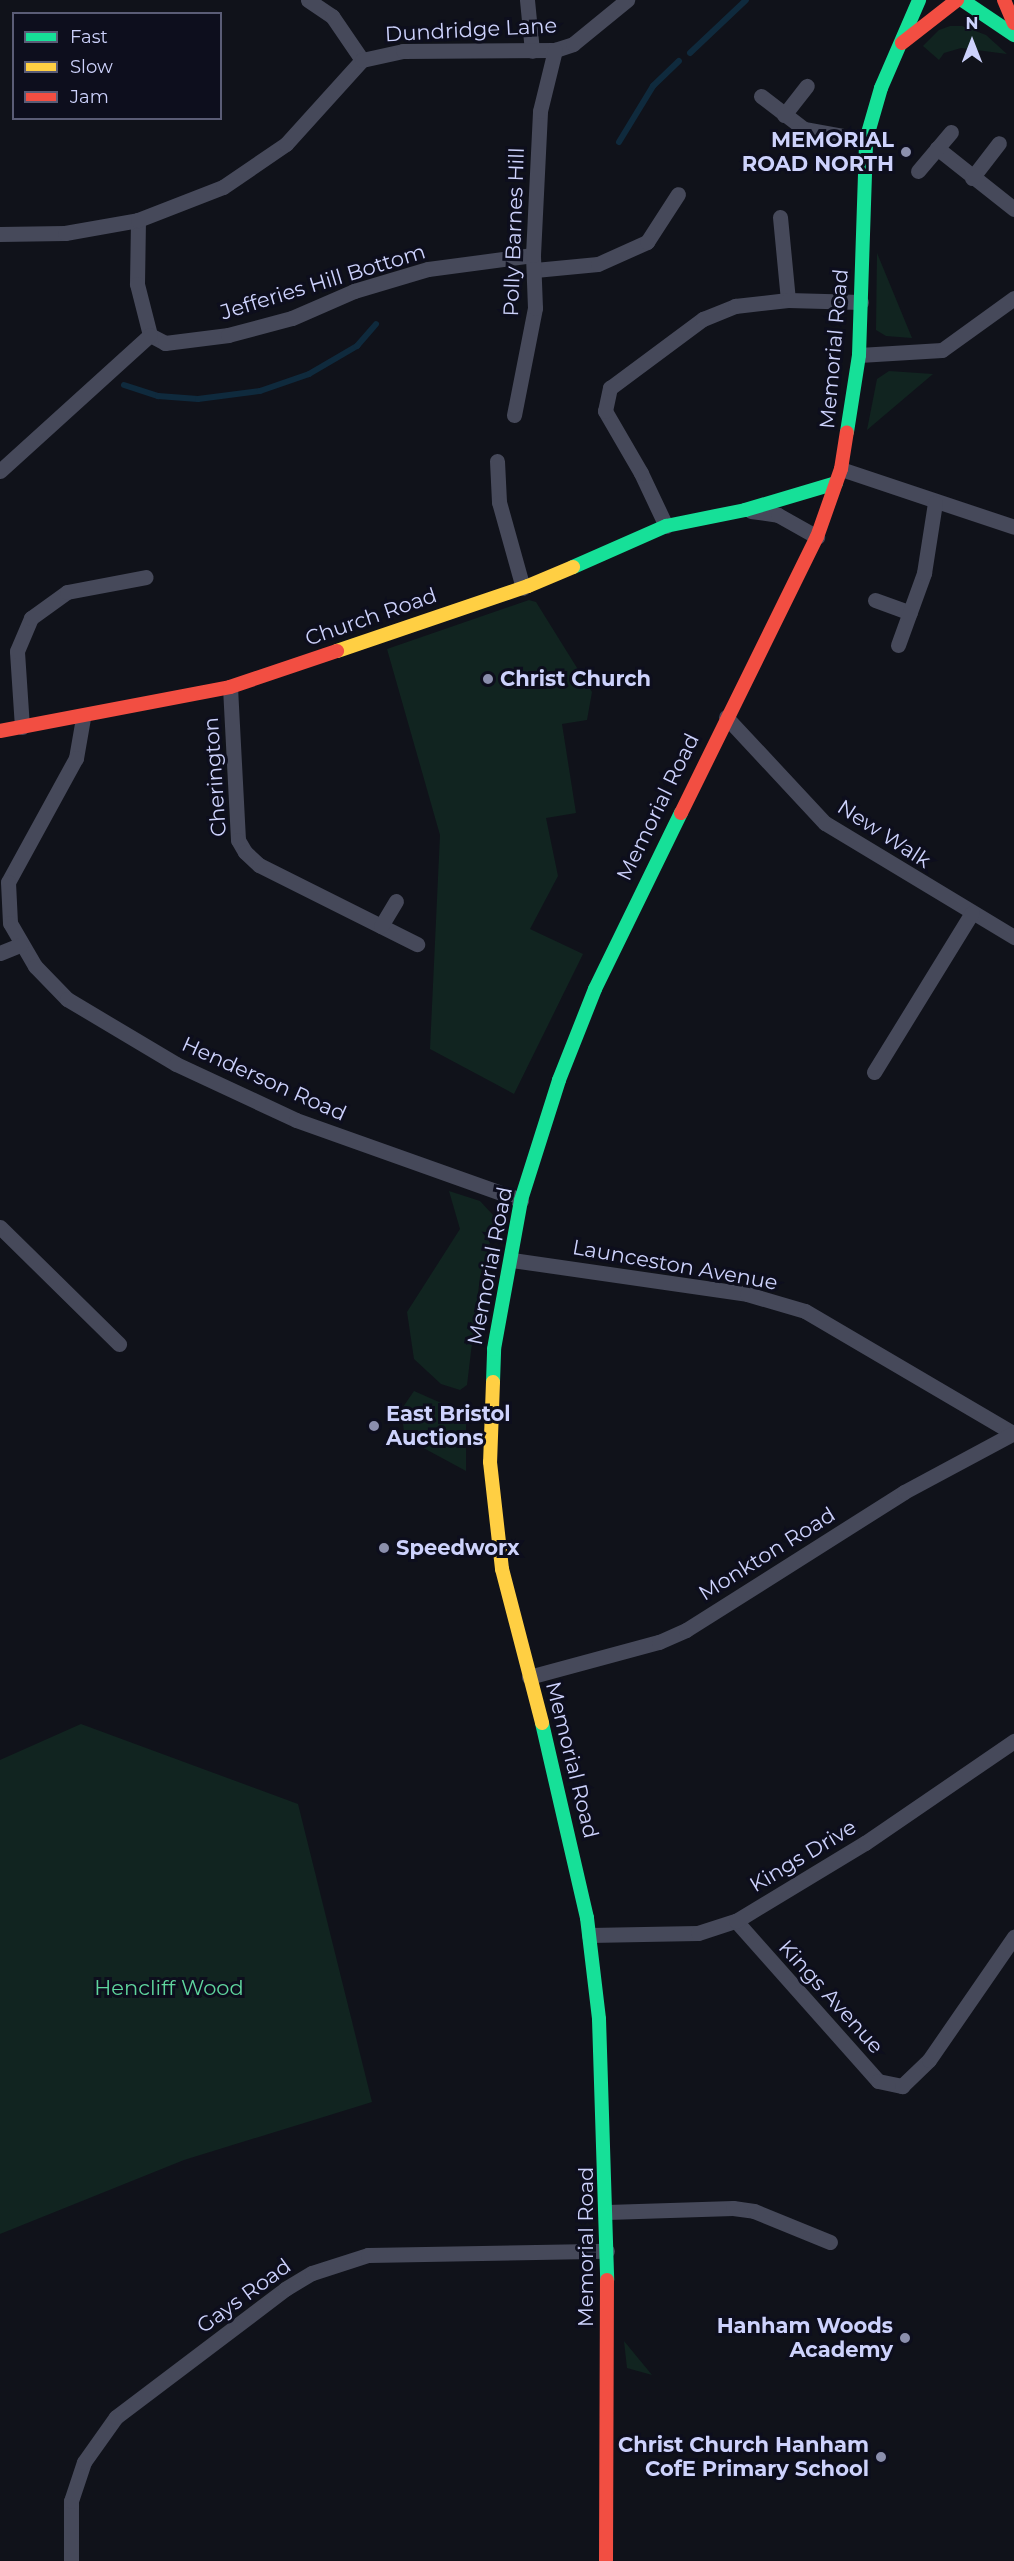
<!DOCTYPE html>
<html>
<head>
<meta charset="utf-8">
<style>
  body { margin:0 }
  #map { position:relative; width:1014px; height:2561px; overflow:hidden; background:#10121a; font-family:Montserrat,sans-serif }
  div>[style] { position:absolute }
  .green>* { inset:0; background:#112420 }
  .stream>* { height:6px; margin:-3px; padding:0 3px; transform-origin:3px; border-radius:3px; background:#0f2a3d }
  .street>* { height:15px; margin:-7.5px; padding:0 7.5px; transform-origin:7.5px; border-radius:7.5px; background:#46495a }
  .fast>* { height:14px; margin:-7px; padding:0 7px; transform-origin:7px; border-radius:7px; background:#16e098 }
  .slow>* { height:14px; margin:-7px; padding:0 7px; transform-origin:7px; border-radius:7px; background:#ffcf43 }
  .jam>* { height:14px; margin:-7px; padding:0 7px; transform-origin:7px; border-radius:7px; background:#f24e42 }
  .dots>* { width:16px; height:16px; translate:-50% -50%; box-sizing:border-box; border:3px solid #0d0e1d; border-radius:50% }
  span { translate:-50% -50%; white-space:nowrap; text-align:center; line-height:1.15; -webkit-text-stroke:6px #0d0e1d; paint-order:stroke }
  .street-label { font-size:21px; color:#cdd2fc }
  .poi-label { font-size:21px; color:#cdd2fc; font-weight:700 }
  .right { translate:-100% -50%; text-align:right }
  .left { translate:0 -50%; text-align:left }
  .park-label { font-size:21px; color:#5fd69e }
  .legend { position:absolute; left:12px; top:12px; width:210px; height:108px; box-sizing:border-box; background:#0d0e1d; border:2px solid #5a5c76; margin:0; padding:8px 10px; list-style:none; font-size:18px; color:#cdd2fc }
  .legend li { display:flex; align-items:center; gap:12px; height:30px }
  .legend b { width:30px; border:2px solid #5a5c76 }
  .north { position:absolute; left:942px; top:12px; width:60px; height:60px; -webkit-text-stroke:4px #0d0e1d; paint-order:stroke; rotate:0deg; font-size:16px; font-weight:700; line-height:24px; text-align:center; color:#cdd2fc }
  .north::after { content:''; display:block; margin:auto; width:21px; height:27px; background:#cdd2fc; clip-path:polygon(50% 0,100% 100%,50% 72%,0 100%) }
</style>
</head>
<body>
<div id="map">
  <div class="green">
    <div style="clip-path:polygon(950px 26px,962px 26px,986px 35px,1007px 54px,961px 48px,944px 53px,939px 60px,923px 46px,939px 30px)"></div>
    <div style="clip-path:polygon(877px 253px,912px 338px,886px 336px,876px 330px)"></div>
    <div style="clip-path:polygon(889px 371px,933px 374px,867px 430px,877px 379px)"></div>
    <div style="clip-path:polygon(529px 600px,536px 602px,592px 692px,587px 720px,562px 724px,576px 813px,546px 818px,558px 876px,530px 929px,583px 954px,514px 1094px,430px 1049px,440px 835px,387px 649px)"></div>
    <div style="clip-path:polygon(449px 1191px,480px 1201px,493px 1215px,495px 1225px,480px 1277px,467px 1385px,460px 1390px,441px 1384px,414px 1359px,407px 1312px,460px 1229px)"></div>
    <div style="clip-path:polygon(414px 1391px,466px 1414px,466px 1471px,405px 1438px,401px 1410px)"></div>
    <div style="clip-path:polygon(81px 1724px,298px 1804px,372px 2102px,184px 2160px,0 2234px,0 1760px)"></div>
    <div style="clip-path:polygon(624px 2341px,652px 2375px,627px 2368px)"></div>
  </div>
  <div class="stream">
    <div style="left:690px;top:53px;width:77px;rotate:-43.4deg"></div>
    <div style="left:619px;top:142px;width:66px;rotate:-58.7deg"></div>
    <div style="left:653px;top:86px;width:36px;rotate:-44deg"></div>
    <div style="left:124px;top:385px;width:36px;rotate:18deg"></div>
    <div style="left:158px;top:396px;width:40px;rotate:4.3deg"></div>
    <div style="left:198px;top:399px;width:63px;rotate:-7.4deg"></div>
    <div style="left:260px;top:391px;width:52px;rotate:-19.1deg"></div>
    <div style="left:309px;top:374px;width:56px;rotate:-30.3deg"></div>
    <div style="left:357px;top:346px;width:29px;rotate:-49deg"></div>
  </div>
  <div class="street">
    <div style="left:308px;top:0;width:29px;rotate:34deg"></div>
    <div style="left:332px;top:16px;width:53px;rotate:55.7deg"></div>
    <div style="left:527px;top:0;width:51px;rotate:84.4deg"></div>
    <div style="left:761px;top:96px;width:54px;rotate:37.5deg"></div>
    <div style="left:804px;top:129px;width:63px;rotate:10.1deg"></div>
    <div style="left:784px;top:115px;width:37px;rotate:-52deg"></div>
    <div style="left:937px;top:148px;width:98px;rotate:38.4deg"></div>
    <div style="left:918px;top:171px;width:51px;rotate:-49.8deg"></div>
    <div style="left:972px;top:178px;width:44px;rotate:-52.4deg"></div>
    <div style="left:780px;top:217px;width:83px;rotate:84.5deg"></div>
    <div style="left:138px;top:220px;width:64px;rotate:90.9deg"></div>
    <div style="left:137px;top:284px;width:53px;rotate:75.7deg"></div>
    <div style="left:0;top:234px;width:65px;rotate:-0.9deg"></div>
    <div style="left:65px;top:233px;width:74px;rotate:-10.1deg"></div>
    <div style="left:138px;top:220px;width:91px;rotate:-21.2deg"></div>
    <div style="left:223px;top:187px;width:76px;rotate:-34.3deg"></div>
    <div style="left:286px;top:144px;width:113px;rotate:-47.9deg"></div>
    <div style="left:362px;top:60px;width:42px;rotate:-12.4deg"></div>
    <div style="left:403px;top:51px;width:152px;rotate:-0.4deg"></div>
    <div style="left:555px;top:50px;width:19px;rotate:-18deg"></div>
    <div style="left:573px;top:44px;width:70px;rotate:-39.2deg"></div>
    <div style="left:535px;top:270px;width:63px;rotate:-5.4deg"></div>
    <div style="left:598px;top:264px;width:54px;rotate:-24.2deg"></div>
    <div style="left:647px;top:242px;width:57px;rotate:-57.1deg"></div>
    <div style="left:150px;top:335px;width:17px;rotate:28deg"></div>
    <div style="left:165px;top:343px;width:64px;rotate:-7.2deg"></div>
    <div style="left:228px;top:335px;width:66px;rotate:-14.9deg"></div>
    <div style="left:292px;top:318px;width:68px;rotate:-23.5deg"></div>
    <div style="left:354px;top:291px;width:77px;rotate:-16.6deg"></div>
    <div style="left:428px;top:269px;width:106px;rotate:-7.6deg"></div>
    <div style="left:859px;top:355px;width:83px;rotate:-3.4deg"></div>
    <div style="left:942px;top:350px;width:89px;rotate:-35.8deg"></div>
    <div style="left:514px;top:415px;width:109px;rotate:-78.9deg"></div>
    <div style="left:535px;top:308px;width:53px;rotate:-92.2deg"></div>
    <div style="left:533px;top:255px;width:144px;rotate:-87.2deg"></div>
    <div style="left:540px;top:111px;width:63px;rotate:-76.2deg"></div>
    <div style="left:497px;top:461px;width:41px;rotate:87.2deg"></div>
    <div style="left:499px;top:502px;width:89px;rotate:74.4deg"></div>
    <div style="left:841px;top:469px;width:182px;rotate:18.5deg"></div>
    <div style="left:0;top:471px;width:202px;rotate:-42.2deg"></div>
    <div style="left:751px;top:511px;width:27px;rotate:8deg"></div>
    <div style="left:778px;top:515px;width:45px;rotate:29.4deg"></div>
    <div style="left:666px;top:526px;width:59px;rotate:-115.3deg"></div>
    <div style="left:641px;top:473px;width:72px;rotate:-120.1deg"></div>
    <div style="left:605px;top:411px;width:24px;rotate:-78deg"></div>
    <div style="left:610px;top:388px;width:116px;rotate:-36.6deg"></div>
    <div style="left:703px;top:319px;width:35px;rotate:-22deg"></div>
    <div style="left:735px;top:306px;width:53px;rotate:-6.5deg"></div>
    <div style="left:788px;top:300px;width:73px;rotate:1.6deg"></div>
    <div style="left:875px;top:600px;width:37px;rotate:20deg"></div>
    <div style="left:898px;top:645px;width:77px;rotate:-70.1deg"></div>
    <div style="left:924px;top:573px;width:71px;rotate:-81.1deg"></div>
    <div style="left:230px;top:687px;width:153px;rotate:87deg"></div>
    <div style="left:238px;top:840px;width:14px;rotate:60deg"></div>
    <div style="left:245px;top:852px;width:19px;rotate:43deg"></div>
    <div style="left:259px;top:865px;width:177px;rotate:26.6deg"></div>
    <div style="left:726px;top:717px;width:145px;rotate:47deg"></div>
    <div style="left:825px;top:823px;width:221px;rotate:31.1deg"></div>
    <div style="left:83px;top:718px;width:41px;rotate:99.9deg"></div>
    <div style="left:76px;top:758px;width:141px;rotate:118.7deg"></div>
    <div style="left:8px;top:882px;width:41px;rotate:87.2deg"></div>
    <div style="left:10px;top:923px;width:50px;rotate:59.8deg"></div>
    <div style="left:35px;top:966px;width:46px;rotate:45.9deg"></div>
    <div style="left:67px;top:999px;width:127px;rotate:30.8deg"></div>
    <div style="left:176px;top:1064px;width:132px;rotate:25deg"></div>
    <div style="left:296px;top:1120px;width:239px;rotate:19.6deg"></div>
    <div style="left:22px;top:727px;width:76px;rotate:-93.8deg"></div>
    <div style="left:17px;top:651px;width:36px;rotate:-67deg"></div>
    <div style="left:31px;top:618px;width:44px;rotate:-35.8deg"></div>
    <div style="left:67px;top:592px;width:80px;rotate:-10.8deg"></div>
    <div style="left:381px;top:926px;width:29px;rotate:-59deg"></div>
    <div style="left:0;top:953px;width:22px;rotate:-22deg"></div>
    <div style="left:874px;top:1072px;width:187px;rotate:-58.4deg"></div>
    <div style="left:0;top:1227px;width:167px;rotate:44.5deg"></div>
    <div style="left:512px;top:1260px;width:237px;rotate:8.2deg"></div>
    <div style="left:747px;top:1294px;width:60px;rotate:16.3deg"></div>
    <div style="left:805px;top:1311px;width:241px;rotate:30.4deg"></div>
    <div style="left:529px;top:1677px;width:135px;rotate:-15.1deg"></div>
    <div style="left:659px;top:1642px;width:30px;rotate:-24deg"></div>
    <div style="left:686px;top:1630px;width:258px;rotate:-32.3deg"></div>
    <div style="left:904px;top:1492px;width:125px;rotate:-28.2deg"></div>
    <div style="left:736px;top:1921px;width:214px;rotate:48.4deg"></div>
    <div style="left:878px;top:2081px;width:25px;rotate:12deg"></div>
    <div style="left:902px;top:2086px;width:37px;rotate:-44deg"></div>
    <div style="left:929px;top:2060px;width:150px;rotate:-55.4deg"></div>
    <div style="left:589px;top:1935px;width:109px;rotate:-1.1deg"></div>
    <div style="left:698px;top:1933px;width:40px;rotate:-18deg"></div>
    <div style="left:736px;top:1921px;width:151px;rotate:-31.2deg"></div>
    <div style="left:865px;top:1843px;width:181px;rotate:-34.4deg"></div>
    <div style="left:607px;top:2212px;width:126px;rotate:-1.8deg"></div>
    <div style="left:733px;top:2208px;width:21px;rotate:8deg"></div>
    <div style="left:754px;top:2211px;width:82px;rotate:22.2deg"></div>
    <div style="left:71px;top:2561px;width:60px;rotate:-90deg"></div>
    <div style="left:71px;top:2501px;width:41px;rotate:-71.6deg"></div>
    <div style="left:84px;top:2462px;width:55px;rotate:-54.6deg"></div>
    <div style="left:116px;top:2417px;width:212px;rotate:-37.1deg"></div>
    <div style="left:285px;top:2289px;width:31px;rotate:-31deg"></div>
    <div style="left:312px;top:2273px;width:59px;rotate:-17.8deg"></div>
    <div style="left:368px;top:2255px;width:239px;rotate:-1deg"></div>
  </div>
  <div class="fast">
    <div style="left:962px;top:0;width:63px;rotate:33.9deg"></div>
    <div style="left:847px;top:432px;width:78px;rotate:-81.1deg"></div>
    <div style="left:859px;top:355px;width:215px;rotate:-88.1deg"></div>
    <div style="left:866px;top:140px;width:54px;rotate:-73.9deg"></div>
    <div style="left:881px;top:88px;width:96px;rotate:-66.6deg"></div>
    <div style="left:573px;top:567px;width:102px;rotate:-23.8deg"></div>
    <div style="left:666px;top:526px;width:81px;rotate:-11.4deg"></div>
    <div style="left:745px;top:510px;width:95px;rotate:-16.5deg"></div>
    <div style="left:493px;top:1382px;width:33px;rotate:-88deg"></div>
    <div style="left:494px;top:1349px;width:151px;rotate:-79.7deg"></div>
    <div style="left:521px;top:1200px;width:126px;rotate:-72.4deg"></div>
    <div style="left:559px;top:1080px;width:98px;rotate:-68.4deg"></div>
    <div style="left:595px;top:989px;width:196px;rotate:-64deg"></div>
    <div style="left:542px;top:1723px;width:200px;rotate:77deg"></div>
    <div style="left:587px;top:1918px;width:102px;rotate:83.2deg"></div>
    <div style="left:599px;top:2019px;width:261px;rotate:88.2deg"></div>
  </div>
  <div class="slow">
    <div style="left:337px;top:651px;width:202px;rotate:-18.8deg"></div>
    <div style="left:528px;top:586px;width:49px;rotate:-22.9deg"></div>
    <div style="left:493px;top:1382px;width:80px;rotate:92.1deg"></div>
    <div style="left:490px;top:1462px;width:108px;rotate:83.6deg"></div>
    <div style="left:502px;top:1569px;width:159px;rotate:75.4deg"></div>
  </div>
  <div class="jam">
    <div style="left:1004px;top:0;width:25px;rotate:67deg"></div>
    <div style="left:902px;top:43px;width:70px;rotate:-38deg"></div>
    <div style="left:0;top:731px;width:234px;rotate:-10.8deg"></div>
    <div style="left:230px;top:687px;width:113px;rotate:-18.6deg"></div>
    <div style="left:681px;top:813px;width:308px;rotate:-63.8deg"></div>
    <div style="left:817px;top:537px;width:72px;rotate:-70.6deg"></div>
    <div style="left:841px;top:469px;width:37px;rotate:-81deg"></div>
    <div style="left:606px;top:2561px;width:281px;rotate:-89.8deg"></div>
  </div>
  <div class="dots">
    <div style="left:906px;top:152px;background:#8b8fad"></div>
    <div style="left:488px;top:679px;background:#8b8fad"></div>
    <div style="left:374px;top:1426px;background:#8b8fad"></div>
    <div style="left:384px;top:1548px;background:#8b8fad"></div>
    <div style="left:905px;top:2338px;background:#8b8fad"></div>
    <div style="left:881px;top:2457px;background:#8b8fad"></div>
  </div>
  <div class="street-label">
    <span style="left:471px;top:30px;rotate:-3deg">Dundridge Lane</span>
    <span style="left:514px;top:232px;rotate:-88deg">Polly Barnes Hill</span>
    <span style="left:323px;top:282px;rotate:-17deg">Jefferies Hill Bottom</span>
    <span style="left:834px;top:349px;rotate:-85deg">Memorial Road</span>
    <span style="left:371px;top:617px;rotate:-19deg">Church Road</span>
    <span style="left:215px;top:777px;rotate:-94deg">Cherington</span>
    <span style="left:658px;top:807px;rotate:-64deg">Memorial Road</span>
    <span style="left:884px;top:834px;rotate:33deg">New Walk</span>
    <span style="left:264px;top:1079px;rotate:24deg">Henderson Road</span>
    <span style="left:675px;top:1265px;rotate:10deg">Launceston Avenue</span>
    <span style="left:490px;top:1266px;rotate:-79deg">Memorial Road</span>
    <span style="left:767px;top:1554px;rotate:-32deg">Monkton Road</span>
    <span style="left:572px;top:1760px;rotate:76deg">Memorial Road</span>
    <span style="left:803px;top:1856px;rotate:-31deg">Kings Drive</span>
    <span style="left:831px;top:1997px;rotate:48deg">Kings Avenue</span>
    <span style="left:586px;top:2247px;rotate:-90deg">Memorial Road</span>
    <span style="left:244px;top:2296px;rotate:-36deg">Gays Road</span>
  </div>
  <div class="poi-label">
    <span class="right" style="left:894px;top:152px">MEMORIAL<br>ROAD NORTH</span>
    <span class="left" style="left:500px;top:679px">Christ Church</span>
    <span class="left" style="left:386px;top:1426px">East Bristol<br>Auctions</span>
    <span class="left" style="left:396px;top:1548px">Speedworx</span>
    <span class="right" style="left:893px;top:2338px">Hanham Woods<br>Academy</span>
    <span class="right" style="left:869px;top:2457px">Christ Church Hanham<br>CofE Primary School</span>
  </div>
  <div class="park-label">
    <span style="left:169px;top:1988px">Hencliff Wood</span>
  </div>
  <ul class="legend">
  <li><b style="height:8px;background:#16e098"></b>Fast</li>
  <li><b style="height:8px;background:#ffcf43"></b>Slow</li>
  <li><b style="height:8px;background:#f24e42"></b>Jam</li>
  </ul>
  <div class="north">N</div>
</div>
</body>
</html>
